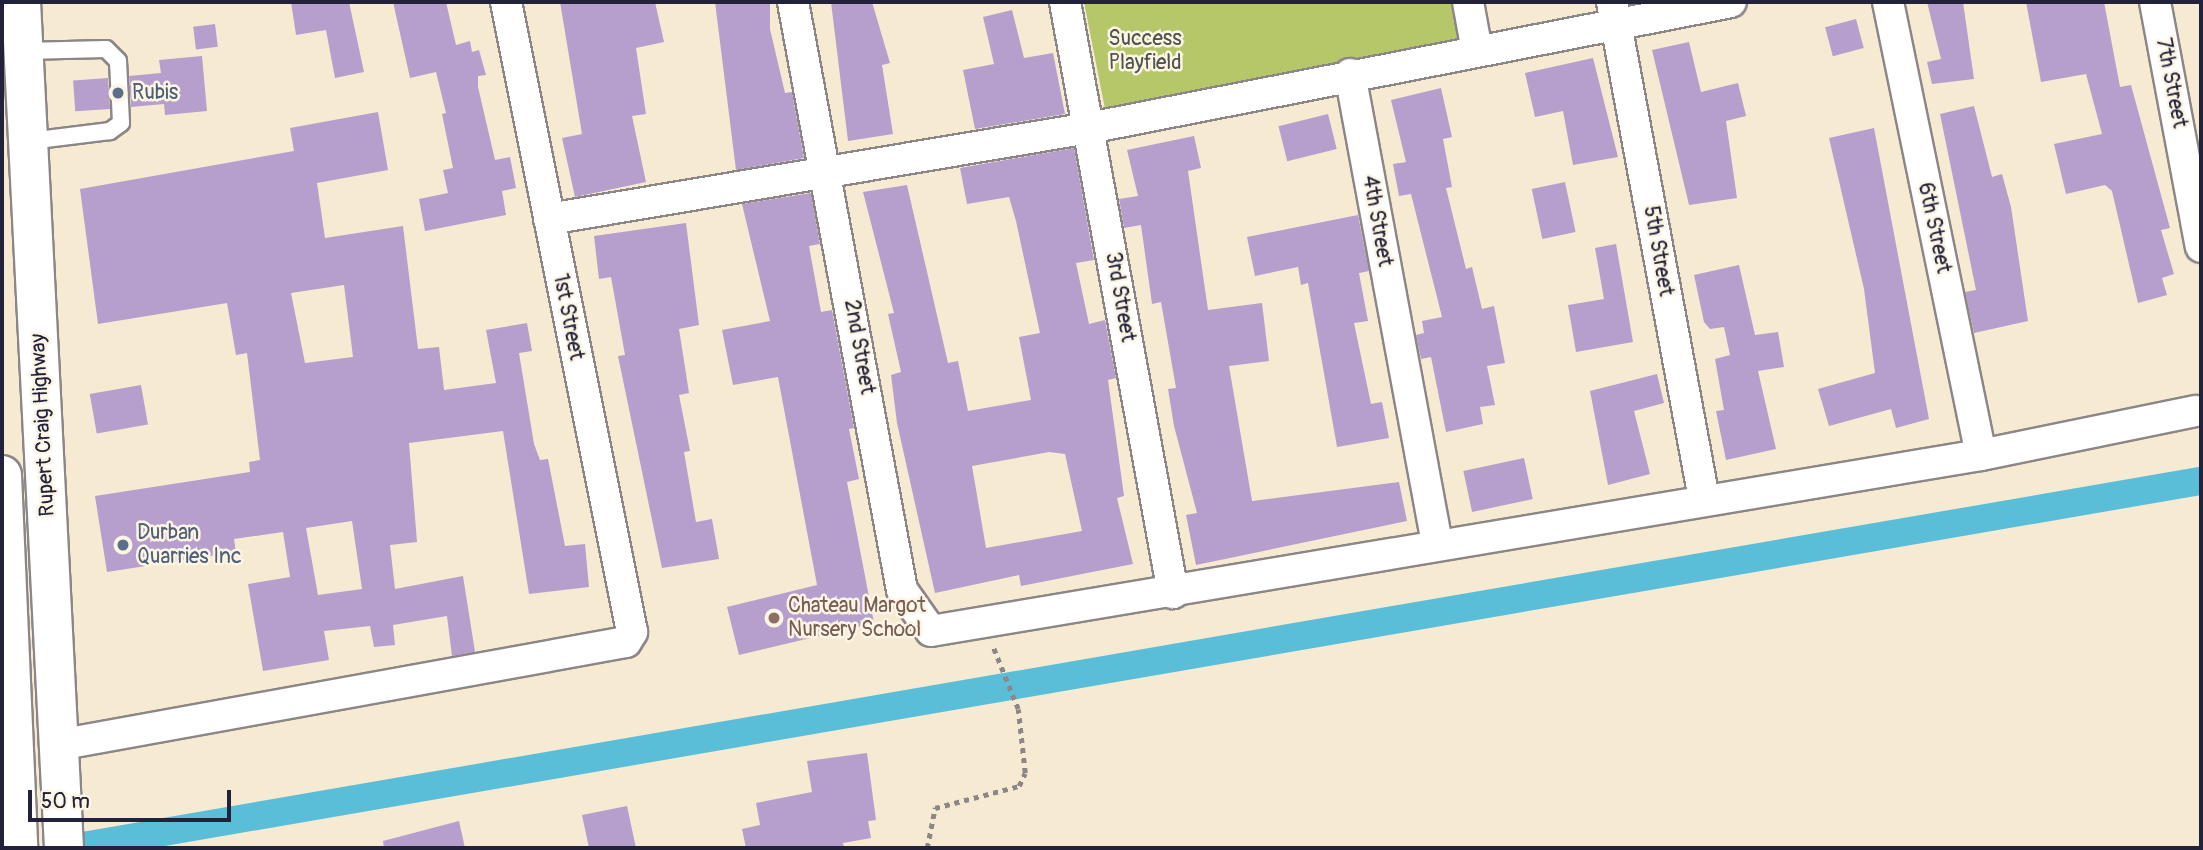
<!DOCTYPE html>
<html>
<head>
<meta charset="utf-8">
<style>
  body { margin:0 }
  #map { position:relative; width:2203px; height:850px; overflow:hidden; background:#f7ead3; font-family:Pangolin,sans-serif }
  div>[style] { position:absolute }
  .green>* { inset:0; background:#b6c76a }
  .canal>* { height:28px; margin:-14px; padding:0 14px; transform-origin:14px; border-radius:14px; background:#5abed8 }
  .building>* { inset:0; background:#b69ecd; transform-origin:0 0 }
  .path>* { height:4.5px; margin-top:-2.25px; transform-origin:0; background:repeating-linear-gradient(90deg,#8c8687 0 5px,transparent 0 10px) }
  .roads { filter:drop-shadow(2px 0 #8c8687) drop-shadow(-2px 0 #8c8687) drop-shadow(0 2px #8c8687) drop-shadow(0 -2px #8c8687) }
  .service>* { height:16px; margin:-8px; padding:0 8px; transform-origin:8px; border-radius:8px; background:#fff }
  .minor>* { height:30px; margin:-15px; padding:0 15px; transform-origin:15px; border-radius:15px; background:#fff }
  .primary>* { height:38px; margin:-19px; padding:0 19px; transform-origin:19px; border-radius:19px; background:#fff }
  .dots>* { width:19px; height:19px; translate:-50% -50%; box-sizing:border-box; border:4px solid #fcf5e5; border-radius:50% }
  span { translate:-50% -50%; white-space:nowrap; text-align:center; line-height:1.15; -webkit-text-stroke:5px #fcf5e5; paint-order:stroke }
  .park-label { font-size:21px; color:#4e5449 }
  .street-label { font-size:21px; color:#22223b }
  .service-label { font-size:21px; color:#4e5e75 }
  .left { translate:0 -50%; text-align:left }
  .education-label { font-size:21px; color:#785e54 }
  .frame { position:absolute; inset:0; border:4px solid #22223b; pointer-events:none }
  .scale { position:absolute; left:28px; top:790px; width:203px; height:32px; box-sizing:border-box; border:4px solid #22223b; border-top:0; padding-left:9px; font-size:21px; line-height:24px; white-space:nowrap; color:#22223b; -webkit-text-stroke:5px #fcf5e5; paint-order:stroke }
</style>
</head>
<body>
<div id="map">
  <div class="green">
    <div style="clip-path:polygon(1084px 2px,1456px 2px,1463px 39px,1105px 109px)"></div>
  </div>
  <div class="canal">
    <div style="left:71px;top:848px;width:2161px;rotate:-9.78deg"></div>
  </div>
  <div class="building">
    <div style="clip-path:polygon(291px 2px,349px 2px,364px 72px,335px 78px,326px 30px,296px 35px)"></div>
    <div style="clip-path:polygon(393px 2px,446px 2px,456px 45px,470px 41px,472px 52px,479px 50px,486px 75px,478px 76px,478px 87px,495px 160px,510px 157px,516px 188px,502px 191px,506px 215px,425px 231px,419px 199px,448px 193px,443px 170px,453px 168px,442px 114px,446px 113px,436px 72px,410px 78px)"></div>
    <div style="clip-path:polygon(560px 2px,655px 2px,664px 42px,636px 48px,646px 114px,632px 116px,646px 182px,575px 197px,562px 138px,582px 134px)"></div>
    <div style="clip-path:polygon(715px 2px,770px 2px,770px 29px,785px 93px,792px 92px,804px 158px,736px 170px)"></div>
    <div style="clip-path:polygon(831px 2px,872px 2px,890px 63px,882px 65px,893px 134px,848px 141px)"></div>
    <div style="clip-path:polygon(1927px 2px,1963px 2px,1974px 79px,1932px 84px,1927px 62px,1941px 59px)"></div>
    <div style="clip-path:polygon(2026px 2px,2104px 2px,2120px 87px,2131px 85px,2170px 228px,2161px 230px,2174px 274px,2162px 278px,2167px 295px,2138px 303px,2112px 191px,2105px 185px,2066px 194px,2054px 144px,2102px 134px,2086px 74px,2041px 82px)"></div>
    <div style="clip-path:polygon(1012px 10px,1024px 58px,1053px 53px,1065px 114px,975px 129px,963px 70px,994px 64px,983px 17px)"></div>
    <div style="left:1856px;top:19px;width:30px;height:32px;rotate:75deg"></div>
    <div style="left:215px;top:24px;width:23px;height:22px;rotate:83deg"></div>
    <div style="clip-path:polygon(1689px 42px,1701px 92px,1738px 83px,1746px 116px,1726px 121px,1737px 198px,1689px 205px,1652px 50px)"></div>
    <div style="clip-path:polygon(202px 56px,207px 111px,165px 115px,164px 104px,131px 107px,129px 76px,161px 73px,159px 60px)"></div>
    <div style="clip-path:polygon(1593px 58px,1618px 157px,1573px 165px,1563px 111px,1535px 117px,1525px 73px)"></div>
    <div style="left:108px;top:78px;width:31px;height:35px;rotate:86deg"></div>
    <div style="clip-path:polygon(1441px 88px,1452px 137px,1443px 139px,1452px 187px,1446px 188px,1466px 269px,1472px 267px,1482px 309px,1494px 306px,1505px 363px,1487px 366px,1495px 405px,1480px 407px,1483px 424px,1446px 432px,1431px 357px,1421px 359px,1416px 335px,1424px 333px,1422px 321px,1442px 317px,1411px 194px,1399px 196px,1393px 164px,1406px 162px,1391px 100px)"></div>
    <div style="clip-path:polygon(1974px 106px,1992px 177px,2002px 174px,2011px 207px,2028px 321px,1974px 333px,1965px 292px,1976px 290px,1940px 114px)"></div>
    <div style="clip-path:polygon(evenodd,378px 112px,388px 170px,317px 183px,325px 238px,403px 226px,418px 349px,439px 347px,444px 390px,496px 383px,486px 330px,527px 323px,532px 351px,519px 353px,534px 444px,540px 460px,548px 459px,565px 546px,585px 544px,589px 587px,529px 594px,503px 431px,409px 443px,417px 542px,390px 545px,395px 589px,463px 576px,475px 652px,452px 656px,447px 616px,393px 625px,395px 645px,374px 647px,370px 626px,324px 631px,329px 660px,263px 671px,248px 584px,290px 577px,283px 532px,234px 539px,236px 552px,107px 572px,95px 496px,250px 472px,249px 462px,260px 460px,247px 353px,236px 355px,227px 303px,98px 324px,80px 189px,294px 151px,290px 128px,378px 112px,344px 285px,353px 357px,305px 363px,291px 293px,344px 285px,378px 112px,352px 521px,362px 589px,318px 595px,306px 528px,352px 521px)"></div>
    <div style="left:1328px;top:114px;width:36px;height:51px;rotate:76deg"></div>
    <div style="clip-path:polygon(1874px 128px,1929px 419px,1896px 428px,1891px 409px,1829px 426px,1818px 389px,1875px 373px,1864px 289px,1829px 138px)"></div>
    <div style="clip-path:polygon(1194px 136px,1201px 168px,1188px 171px,1208px 310px,1262px 303px,1269px 361px,1229px 366px,1252px 501px,1399px 482px,1407px 521px,1196px 565px,1186px 515px,1197px 513px,1174px 426px,1168px 389px,1176px 388px,1161px 302px,1152px 304px,1141px 225px,1124px 228px,1119px 199px,1138px 196px,1127px 150px)"></div>
    <div style="clip-path:polygon(evenodd,1074px 148px,1094px 260px,1076px 263px,1089px 324px,1105px 320px,1116px 378px,1108px 380px,1124px 496px,1117px 498px,1133px 564px,1021px 586px,1019px 575px,935px 593px,897px 423px,891px 375px,901px 372px,888px 314px,894px 313px,863px 192px,907px 185px,948px 363px,958px 361px,968px 411px,1031px 400px,1019px 337px,1040px 333px,1016px 221px,1009px 197px,967px 204px,960px 168px,1074px 148px,1049px 452px,1065px 454px,1082px 531px,986px 548px,972px 466px,1049px 452px)"></div>
    <div style="left:1565px;top:182px;width:51px;height:34px;rotate:78deg"></div>
    <div style="clip-path:polygon(811px 193px,820px 244px,809px 246px,821px 312px,832px 310px,854px 428px,849px 429px,859px 479px,847px 482px,874px 623px,739px 655px,727px 607px,817px 585px,778px 377px,733px 385px,722px 330px,770px 321px,742px 204px)"></div>
    <div style="clip-path:polygon(1358px 215px,1369px 271px,1359px 273px,1368px 321px,1354px 323px,1371px 404px,1382px 402px,1389px 438px,1337px 447px,1308px 283px,1301px 285px,1298px 267px,1255px 276px,1247px 237px)"></div>
    <div style="clip-path:polygon(686px 223px,699px 325px,679px 329px,689px 393px,679px 395px,690px 451px,684px 452px,696px 522px,712px 519px,719px 559px,662px 568px,618px 356px,625px 355px,611px 277px,599px 279px,594px 236px)"></div>
    <div style="clip-path:polygon(1616px 244px,1633px 342px,1576px 352px,1568px 305px,1604px 299px,1595px 248px)"></div>
    <div style="clip-path:polygon(1739px 265px,1755px 335px,1778px 332px,1784px 367px,1758px 371px,1776px 449px,1726px 460px,1716px 411px,1724px 410px,1715px 359px,1730px 355px,1724px 327px,1710px 329px,1704px 322px,1694px 275px)"></div>
    <div style="clip-path:polygon(1657px 374px,1664px 403px,1634px 411px,1650px 474px,1608px 485px,1590px 391px)"></div>
    <div style="left:141px;top:385px;width:40px;height:52px;rotate:80deg"></div>
    <div style="left:1524px;top:458px;width:42px;height:62px;rotate:78deg"></div>
    <div style="clip-path:polygon(867px 753px,876px 820px,868px 821px,871px 838px,843px 843px,844px 848px,746px 848px,742px 829px,760px 825px,756px 803px,812px 792px,807px 761px)"></div>
    <div style="clip-path:polygon(627px 806px,636px 848px,589px 848px,582px 815px)"></div>
    <div style="clip-path:polygon(459px 821px,465px 848px,384px 848px,383px 841px)"></div>
  </div>
  <div class="path">
    <div style="left:927px;top:848px;width:41px;rotate:-78.7deg"></div>
    <div style="left:935px;top:808px;width:87px;rotate:-14.7deg"></div>
    <div style="left:1019px;top:786px;width:14px;rotate:-65deg"></div>
    <div style="left:1025px;top:773px;width:64px;rotate:-96.2deg"></div>
    <div style="left:1018px;top:709px;width:67px;rotate:-112deg"></div>
  </div>
  <div class="roads">
    <div class="service">
      <div style="left:24px;top:51px;width:82px;rotate:-1.4deg"></div>
      <div style="left:106px;top:49px;width:17px;rotate:45deg"></div>
      <div style="left:118px;top:61px;width:62px;rotate:87.2deg"></div>
      <div style="left:121px;top:123px;width:14px;rotate:144deg"></div>
      <div style="left:110px;top:131px;width:81px;rotate:172.9deg"></div>
    </div>
    <div class="minor">
      <div style="left:793px;top:2px;width:598px;rotate:79.5deg"></div>
      <div style="left:902px;top:590px;width:50px;rotate:54.7deg"></div>
      <div style="left:931px;top:631px;width:1065px;rotate:-9.52deg"></div>
      <div style="left:1981px;top:455px;width:219px;rotate:-11.6deg"></div>
      <div style="left:1065px;top:2px;width:601px;rotate:79.64deg"></div>
      <div style="left:1468px;top:2px;width:50px;rotate:79.6deg"></div>
      <div style="left:1612px;top:2px;width:505px;rotate:79.51deg"></div>
      <div style="left:1888px;top:2px;width:462px;rotate:78.4deg"></div>
      <div style="left:2155px;top:2px;width:249px;rotate:79.4deg"></div>
      <div style="left:1350px;top:74px;width:478px;rotate:79.5deg"></div>
      <div style="left:549px;top:219px;width:548px;rotate:-9.57deg"></div>
      <div style="left:1089px;top:128px;width:654px;rotate:-11.1deg"></div>
      <div style="left:58px;top:745px;width:577px;rotate:-10.28deg"></div>
      <div style="left:626px;top:642px;width:12px;rotate:-59deg"></div>
      <div style="left:632px;top:632px;width:642px;rotate:-101.31deg"></div>
    </div>
    <div class="primary">
      <div style="left:21px;top:2px;width:847px;rotate:87.09deg"></div>
      <div style="left:2px;top:475px;width:373px;rotate:87.5deg"></div>
    </div>
  </div>
  <div class="dots">
    <div style="left:118px;top:93px;background:#5c6f8a"></div>
    <div style="left:123px;top:545px;background:#5c6f8a"></div>
    <div style="left:774px;top:618px;background:#8d6e63"></div>
  </div>
  <div class="park-label">
    <span style="left:1145px;top:51px">Success<br>Playfield</span>
  </div>
  <div class="street-label">
    <span style="left:2171px;top:83px;rotate:79deg">7th Street</span>
    <span style="left:1377px;top:221px;rotate:80deg">4th Street</span>
    <span style="left:1934px;top:228px;rotate:78deg">6th Street</span>
    <span style="left:1658px;top:251px;rotate:80deg">5th Street</span>
    <span style="left:1120px;top:297px;rotate:80deg">3rd Street</span>
    <span style="left:568px;top:317px;rotate:79deg">1st Street</span>
    <span style="left:859px;top:347px;rotate:80deg">2nd Street</span>
    <span style="left:43px;top:425px;rotate:-93deg">Rupert Craig Highway</span>
  </div>
  <div class="service-label">
    <span class="left" style="left:132px;top:93px">Rubis</span>
    <span class="left" style="left:137px;top:545px">Durban<br>Quarries Inc</span>
  </div>
  <div class="education-label">
    <span class="left" style="left:788px;top:618px">Chateau Margot<br>Nursery School</span>
  </div>
  <div class="frame"></div>
  <div class="scale">50 m</div>
</div>
</body>
</html>
